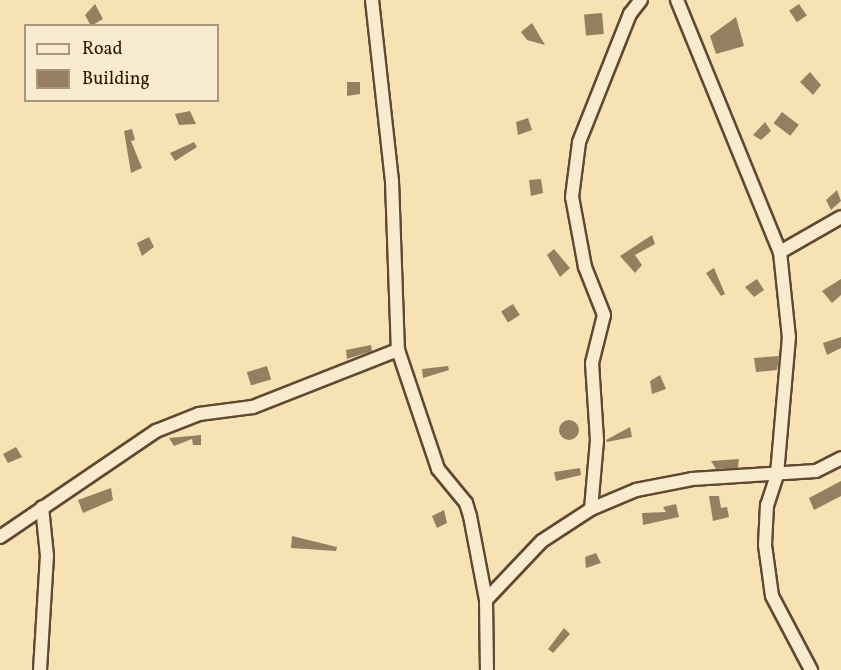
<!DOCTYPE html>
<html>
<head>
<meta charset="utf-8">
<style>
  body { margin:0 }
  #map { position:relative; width:841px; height:670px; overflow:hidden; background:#f6e2b3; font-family:Vollkorn,serif }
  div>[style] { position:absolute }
  .building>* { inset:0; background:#967f60; transform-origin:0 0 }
  .round { border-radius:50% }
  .roads { filter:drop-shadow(2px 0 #604832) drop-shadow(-2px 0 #604832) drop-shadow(0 2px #604832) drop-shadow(0 -2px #604832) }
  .minor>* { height:12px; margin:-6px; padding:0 6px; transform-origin:6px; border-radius:6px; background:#f9ecce }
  span { translate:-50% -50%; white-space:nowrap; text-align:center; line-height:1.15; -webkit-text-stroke:4.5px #f9ecce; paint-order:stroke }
  .legend { position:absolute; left:24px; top:24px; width:195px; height:78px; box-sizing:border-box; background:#f9ecce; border:2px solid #a8967e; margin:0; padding:8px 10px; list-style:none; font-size:18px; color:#2e1407 }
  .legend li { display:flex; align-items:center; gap:12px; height:30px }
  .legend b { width:30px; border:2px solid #a8967e }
</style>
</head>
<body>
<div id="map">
  <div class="building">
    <div style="clip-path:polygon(95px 4px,103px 19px,91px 26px,85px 15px)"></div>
    <div style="left:799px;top:4px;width:14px;height:12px;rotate:56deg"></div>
    <div style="left:602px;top:13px;width:21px;height:18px;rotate:85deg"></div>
    <div style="clip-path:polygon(736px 17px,744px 46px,716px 54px,710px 36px)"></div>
    <div style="clip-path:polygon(532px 23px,545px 45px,527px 40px,521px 32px)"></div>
    <div style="clip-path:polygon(810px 72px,821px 85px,813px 95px,800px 82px)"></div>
    <div style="clip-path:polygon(347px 82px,360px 82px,360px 94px,347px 96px)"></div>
    <div style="clip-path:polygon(190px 111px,196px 124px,179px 125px,175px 114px)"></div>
    <div style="left:782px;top:112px;width:21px;height:14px;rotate:37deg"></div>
    <div style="clip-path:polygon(528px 118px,532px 130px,518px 135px,516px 122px)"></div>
    <div style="clip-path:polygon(765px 122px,771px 131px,761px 140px,753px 135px)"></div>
    <div style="clip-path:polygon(132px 129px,135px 140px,131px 141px,142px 168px,131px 173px,124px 131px)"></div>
    <div style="clip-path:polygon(194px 142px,197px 147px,175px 161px,170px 153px)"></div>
    <div style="clip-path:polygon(541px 179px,543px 193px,531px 196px,529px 180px)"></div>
    <div style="clip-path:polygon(837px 190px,841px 201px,831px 210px,826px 200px)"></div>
    <div style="clip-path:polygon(652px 235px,655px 244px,635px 255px,642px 265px,635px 273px,620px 256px)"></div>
    <div style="clip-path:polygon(149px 237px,154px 247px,142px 256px,137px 243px)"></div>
    <div style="clip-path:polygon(554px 249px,570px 268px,560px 277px,547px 255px)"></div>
    <div style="clip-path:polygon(714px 268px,725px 294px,721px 296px,706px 273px)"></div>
    <div style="clip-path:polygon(757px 279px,764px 290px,754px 297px,745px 287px)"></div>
    <div style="clip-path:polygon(841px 279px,841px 295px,832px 303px,822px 291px)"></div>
    <div style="left:513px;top:304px;width:13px;height:14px;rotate:58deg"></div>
    <div style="clip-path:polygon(841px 337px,841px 348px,827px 355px,823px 343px)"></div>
    <div style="clip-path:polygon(371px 345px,372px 351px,347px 359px,346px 350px)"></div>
    <div style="clip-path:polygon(779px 356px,777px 370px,756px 372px,754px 358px)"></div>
    <div style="left:267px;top:366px;width:14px;height:21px;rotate:73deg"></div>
    <div style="clip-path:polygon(448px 366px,449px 370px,423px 378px,422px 369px)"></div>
    <div style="clip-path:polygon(660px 375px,666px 389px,652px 394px,650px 381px)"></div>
    <div class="round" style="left:559px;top:420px;width:20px;height:20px"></div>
    <div style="clip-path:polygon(630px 427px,632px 437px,607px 442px,606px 440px)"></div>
    <div style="clip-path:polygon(201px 435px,201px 445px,193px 445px,192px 439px,174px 446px,169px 438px)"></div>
    <div style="clip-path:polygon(16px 447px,22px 457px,8px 463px,3px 454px)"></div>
    <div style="clip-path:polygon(739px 459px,738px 468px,716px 469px,711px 461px)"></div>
    <div style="clip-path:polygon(580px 468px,581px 475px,556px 481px,554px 472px)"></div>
    <div style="clip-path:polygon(841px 481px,841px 496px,814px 510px,809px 498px)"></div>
    <div style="clip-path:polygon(111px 488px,113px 500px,83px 513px,78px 500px)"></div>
    <div style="clip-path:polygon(709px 496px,719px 496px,721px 508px,727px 507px,729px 517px,713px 521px)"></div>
    <div style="clip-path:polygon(676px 504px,679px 517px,643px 525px,642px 513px,666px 512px,663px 507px)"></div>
    <div style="clip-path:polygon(444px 510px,447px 523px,437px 528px,432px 516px)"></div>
    <div style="clip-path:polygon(292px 536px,337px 547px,336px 551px,291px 548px)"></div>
    <div style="clip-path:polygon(596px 553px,601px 563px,586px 568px,585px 557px)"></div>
    <div style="clip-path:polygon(564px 628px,570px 634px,553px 653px,548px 649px)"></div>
  </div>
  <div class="roads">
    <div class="minor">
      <div style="left:372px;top:0;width:182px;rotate:83.7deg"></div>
      <div style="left:392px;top:181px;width:169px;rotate:88deg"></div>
      <div style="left:398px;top:350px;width:126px;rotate:71.4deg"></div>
      <div style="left:438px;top:469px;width:44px;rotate:50.5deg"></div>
      <div style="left:466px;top:503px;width:14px;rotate:73deg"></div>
      <div style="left:470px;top:516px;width:86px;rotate:79.2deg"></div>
      <div style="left:486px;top:600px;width:70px;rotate:89.2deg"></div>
      <div style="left:677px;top:0;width:272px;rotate:67.8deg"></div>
      <div style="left:780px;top:252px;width:85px;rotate:84deg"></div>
      <div style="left:789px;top:337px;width:139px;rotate:95deg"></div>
      <div style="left:777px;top:475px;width:32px;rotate:108deg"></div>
      <div style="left:767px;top:505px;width:40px;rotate:92.9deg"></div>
      <div style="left:765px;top:545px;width:51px;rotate:82.2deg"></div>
      <div style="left:772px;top:596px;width:84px;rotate:62.2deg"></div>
      <div style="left:780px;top:252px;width:70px;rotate:-29.8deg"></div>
      <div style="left:591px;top:509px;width:69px;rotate:-85deg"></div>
      <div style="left:597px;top:440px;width:77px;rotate:-93.7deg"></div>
      <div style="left:592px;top:363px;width:49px;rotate:-76deg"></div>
      <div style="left:604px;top:315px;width:52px;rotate:-111.6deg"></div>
      <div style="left:585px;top:267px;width:71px;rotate:-100.5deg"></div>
      <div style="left:572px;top:197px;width:55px;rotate:-82.7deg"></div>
      <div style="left:579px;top:142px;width:138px;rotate:-68.3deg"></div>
      <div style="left:630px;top:14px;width:18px;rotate:-52deg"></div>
      <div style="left:0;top:537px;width:189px;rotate:-34.2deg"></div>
      <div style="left:156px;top:431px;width:46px;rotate:-21.6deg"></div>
      <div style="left:199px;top:414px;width:54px;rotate:-7.4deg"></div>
      <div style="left:253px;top:407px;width:156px;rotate:-21.5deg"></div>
      <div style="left:486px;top:600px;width:81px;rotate:-46.5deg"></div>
      <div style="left:542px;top:541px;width:59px;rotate:-33.1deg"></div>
      <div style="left:591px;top:509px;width:49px;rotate:-22.9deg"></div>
      <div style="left:636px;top:490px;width:57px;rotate:-11.1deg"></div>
      <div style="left:692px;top:479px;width:124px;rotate:-3.7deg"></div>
      <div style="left:816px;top:471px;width:28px;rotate:-27deg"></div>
      <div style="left:40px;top:670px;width:114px;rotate:-86.5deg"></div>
      <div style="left:47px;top:556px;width:49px;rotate:-95.8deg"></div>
    </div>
  </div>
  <ul class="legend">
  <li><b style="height:8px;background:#f9ecce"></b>Road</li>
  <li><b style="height:16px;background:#967f60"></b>Building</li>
  </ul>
</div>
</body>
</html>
